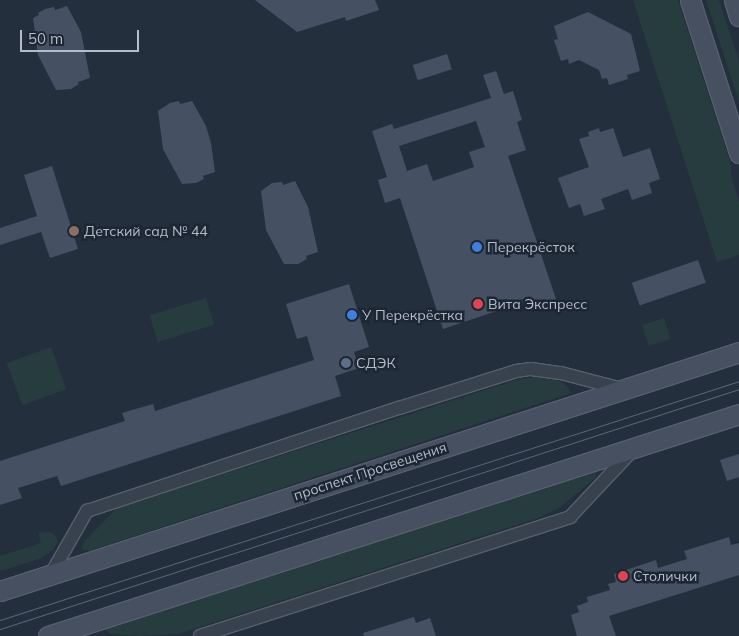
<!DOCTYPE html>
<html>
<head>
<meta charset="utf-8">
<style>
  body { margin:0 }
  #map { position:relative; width:739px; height:636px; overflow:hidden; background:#242f3e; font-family:Mulish,sans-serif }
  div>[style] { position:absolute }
  .green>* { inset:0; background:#263c3f; transform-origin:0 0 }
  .building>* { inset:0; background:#455162; transform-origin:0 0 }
  .roads { filter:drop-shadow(1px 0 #565f6c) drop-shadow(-1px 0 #565f6c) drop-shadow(0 1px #565f6c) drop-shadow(0 -1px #565f6c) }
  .street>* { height:12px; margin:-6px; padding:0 6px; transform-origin:6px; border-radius:6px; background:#38414e }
  .secondary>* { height:19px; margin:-9.5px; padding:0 9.5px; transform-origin:9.5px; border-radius:9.5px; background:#465061 }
  .tram>* { height:1px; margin:-0.5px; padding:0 0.5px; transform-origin:0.5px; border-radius:0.5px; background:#5a6575 }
  .dots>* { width:14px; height:14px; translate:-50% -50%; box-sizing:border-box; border:2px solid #1d2633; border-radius:50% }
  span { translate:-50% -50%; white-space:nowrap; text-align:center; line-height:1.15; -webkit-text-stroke:5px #1d2633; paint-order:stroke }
  .poi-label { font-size:14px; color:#b4bcc9 }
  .left { translate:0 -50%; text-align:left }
  .street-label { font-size:14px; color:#b4bcc9 }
  .scale { position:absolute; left:20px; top:30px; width:119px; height:22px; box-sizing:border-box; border:2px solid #b4bcc9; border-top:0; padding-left:6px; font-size:15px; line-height:18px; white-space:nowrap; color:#b4bcc9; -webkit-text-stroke:4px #1d2633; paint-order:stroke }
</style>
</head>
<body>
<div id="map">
  <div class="green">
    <div style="clip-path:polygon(633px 0,678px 0,731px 165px,731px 175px,739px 202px,739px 255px,717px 262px)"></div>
    <div style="clip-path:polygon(706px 0,719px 0,739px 61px,739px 102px)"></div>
    <div style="left:206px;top:298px;width:28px;height:59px;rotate:73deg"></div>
    <div style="left:664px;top:318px;width:22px;height:23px;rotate:72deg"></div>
    <div style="left:51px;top:347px;width:45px;height:47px;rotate:70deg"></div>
    <div style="clip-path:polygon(535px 377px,559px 381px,568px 387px,571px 393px,89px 551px,82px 549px,84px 542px,117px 508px,519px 379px)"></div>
    <div style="clip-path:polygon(595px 469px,597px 472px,595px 478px,562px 506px,541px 517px,178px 634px,140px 636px,111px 634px,105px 630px,106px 627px)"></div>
    <div style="clip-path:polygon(46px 532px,53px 533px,58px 541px,53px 550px,39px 559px,0 571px,0 556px,41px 543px,38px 533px)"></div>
  </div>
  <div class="building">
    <div style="clip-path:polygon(255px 0,375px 0,379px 10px,346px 21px,345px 17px,297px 32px)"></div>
    <div style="clip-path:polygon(67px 6px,81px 32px,90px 78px,78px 82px,79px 84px,71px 89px,56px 90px,38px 55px,33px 18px,39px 15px,38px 13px,45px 9px,54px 7px,55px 10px)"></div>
    <div style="clip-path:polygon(588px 12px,631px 34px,640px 71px,627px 75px,628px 79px,609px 85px,607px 78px,602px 79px,599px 70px,579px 60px,569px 64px,568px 59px,561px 61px,554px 40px,558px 39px,554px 26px)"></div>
    <div style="left:447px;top:54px;width:16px;height:36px;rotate:72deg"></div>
    <div style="clip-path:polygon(evenodd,496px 71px,504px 94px,513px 91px,522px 120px,517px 122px,526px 150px,508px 156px,557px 302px,529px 311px,526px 301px,443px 329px,400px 198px,385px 203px,378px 180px,387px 177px,372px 131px,392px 124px,394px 129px,491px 98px,483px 75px,496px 71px,476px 121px,485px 147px,469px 152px,474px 167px,433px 181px,427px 164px,407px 171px,399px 146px,476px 121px)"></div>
    <div style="clip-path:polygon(179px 101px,180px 104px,192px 101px,206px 126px,211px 143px,215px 172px,203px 176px,204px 179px,196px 183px,182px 184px,163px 149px,158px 111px,170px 103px)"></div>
    <div style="clip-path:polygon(599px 128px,600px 132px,613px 128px,623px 157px,650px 148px,660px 179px,649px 183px,652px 193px,632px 200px,628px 189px,601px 199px,605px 209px,584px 216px,580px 204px,569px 208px,558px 178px,589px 167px,579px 139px,589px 136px,588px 132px)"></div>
    <div style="clip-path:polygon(52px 166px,78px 249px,50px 258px,41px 232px,0 245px,0 228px,37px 216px,24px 175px)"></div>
    <div style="clip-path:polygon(295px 181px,308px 207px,318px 252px,306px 256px,307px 259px,298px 264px,284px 264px,266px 230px,261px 191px,272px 183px,282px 182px,283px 185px)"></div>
    <div style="left:698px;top:260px;width:24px;height:70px;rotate:71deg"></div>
    <div style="clip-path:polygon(349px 284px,369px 347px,354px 352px,359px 368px,335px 376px,341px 396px,61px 486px,57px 476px,18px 488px,22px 498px,0 505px,0 461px,125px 421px,122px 413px,153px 404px,155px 411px,314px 360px,307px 336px,297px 339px,286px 304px)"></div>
    <div style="clip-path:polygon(739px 454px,739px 477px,727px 481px,720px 460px)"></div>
    <div style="clip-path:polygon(729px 537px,731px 545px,739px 543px,739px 575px,609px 616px,616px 636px,577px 636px,571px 615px,579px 612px,577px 606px,588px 602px,587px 597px,610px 590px,608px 584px,616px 582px,614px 574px,656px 560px,658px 568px,687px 559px,684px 551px)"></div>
    <div style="clip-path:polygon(414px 617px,416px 623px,430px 618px,436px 636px,364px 636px,363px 633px)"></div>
  </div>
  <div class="roads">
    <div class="street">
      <div style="left:51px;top:574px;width:73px;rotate:-60.3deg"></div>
      <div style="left:87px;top:511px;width:329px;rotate:-18.3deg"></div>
      <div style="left:399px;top:408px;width:123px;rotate:-17.5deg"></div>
      <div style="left:516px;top:371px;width:15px;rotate:-8deg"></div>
      <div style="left:531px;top:369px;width:30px;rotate:8deg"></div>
      <div style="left:561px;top:373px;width:63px;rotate:14.7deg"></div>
      <div style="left:200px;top:636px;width:389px;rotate:-17.8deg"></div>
      <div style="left:570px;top:517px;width:92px;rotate:-46.8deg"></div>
    </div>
    <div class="secondary">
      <div style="left:690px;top:0;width:161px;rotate:72.2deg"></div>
      <div style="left:734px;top:0;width:17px;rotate:73deg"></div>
      <div style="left:0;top:591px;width:777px;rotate:-17.92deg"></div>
      <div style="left:48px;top:636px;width:726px;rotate:-17.81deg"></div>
    </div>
  </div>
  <div class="tram">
    <div style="left:0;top:620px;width:777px;rotate:-17.92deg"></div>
    <div style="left:0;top:629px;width:777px;rotate:-17.99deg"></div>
  </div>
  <div class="dots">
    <div style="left:74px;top:231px;background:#8d6e63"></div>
    <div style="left:477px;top:247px;background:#3f7fe0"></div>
    <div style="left:478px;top:304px;background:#e0444e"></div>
    <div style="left:352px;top:315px;background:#3f7fe0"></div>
    <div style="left:346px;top:363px;background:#5c6f8a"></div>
    <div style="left:623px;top:576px;background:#e0444e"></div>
  </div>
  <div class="poi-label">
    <span class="left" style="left:84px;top:231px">Детский сад № 44</span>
    <span class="left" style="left:487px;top:247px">Перекрёсток</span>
    <span class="left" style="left:488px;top:304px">Вита Экспресс</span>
    <span class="left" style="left:362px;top:315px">У Перекрёстка</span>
    <span class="left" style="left:356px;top:363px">СДЭК</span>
    <span class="left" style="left:633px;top:576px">Столички</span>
  </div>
  <div class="street-label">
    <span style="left:370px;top:471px;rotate:-18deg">проспект Просвещения</span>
  </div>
  <div class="scale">50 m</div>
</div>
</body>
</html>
